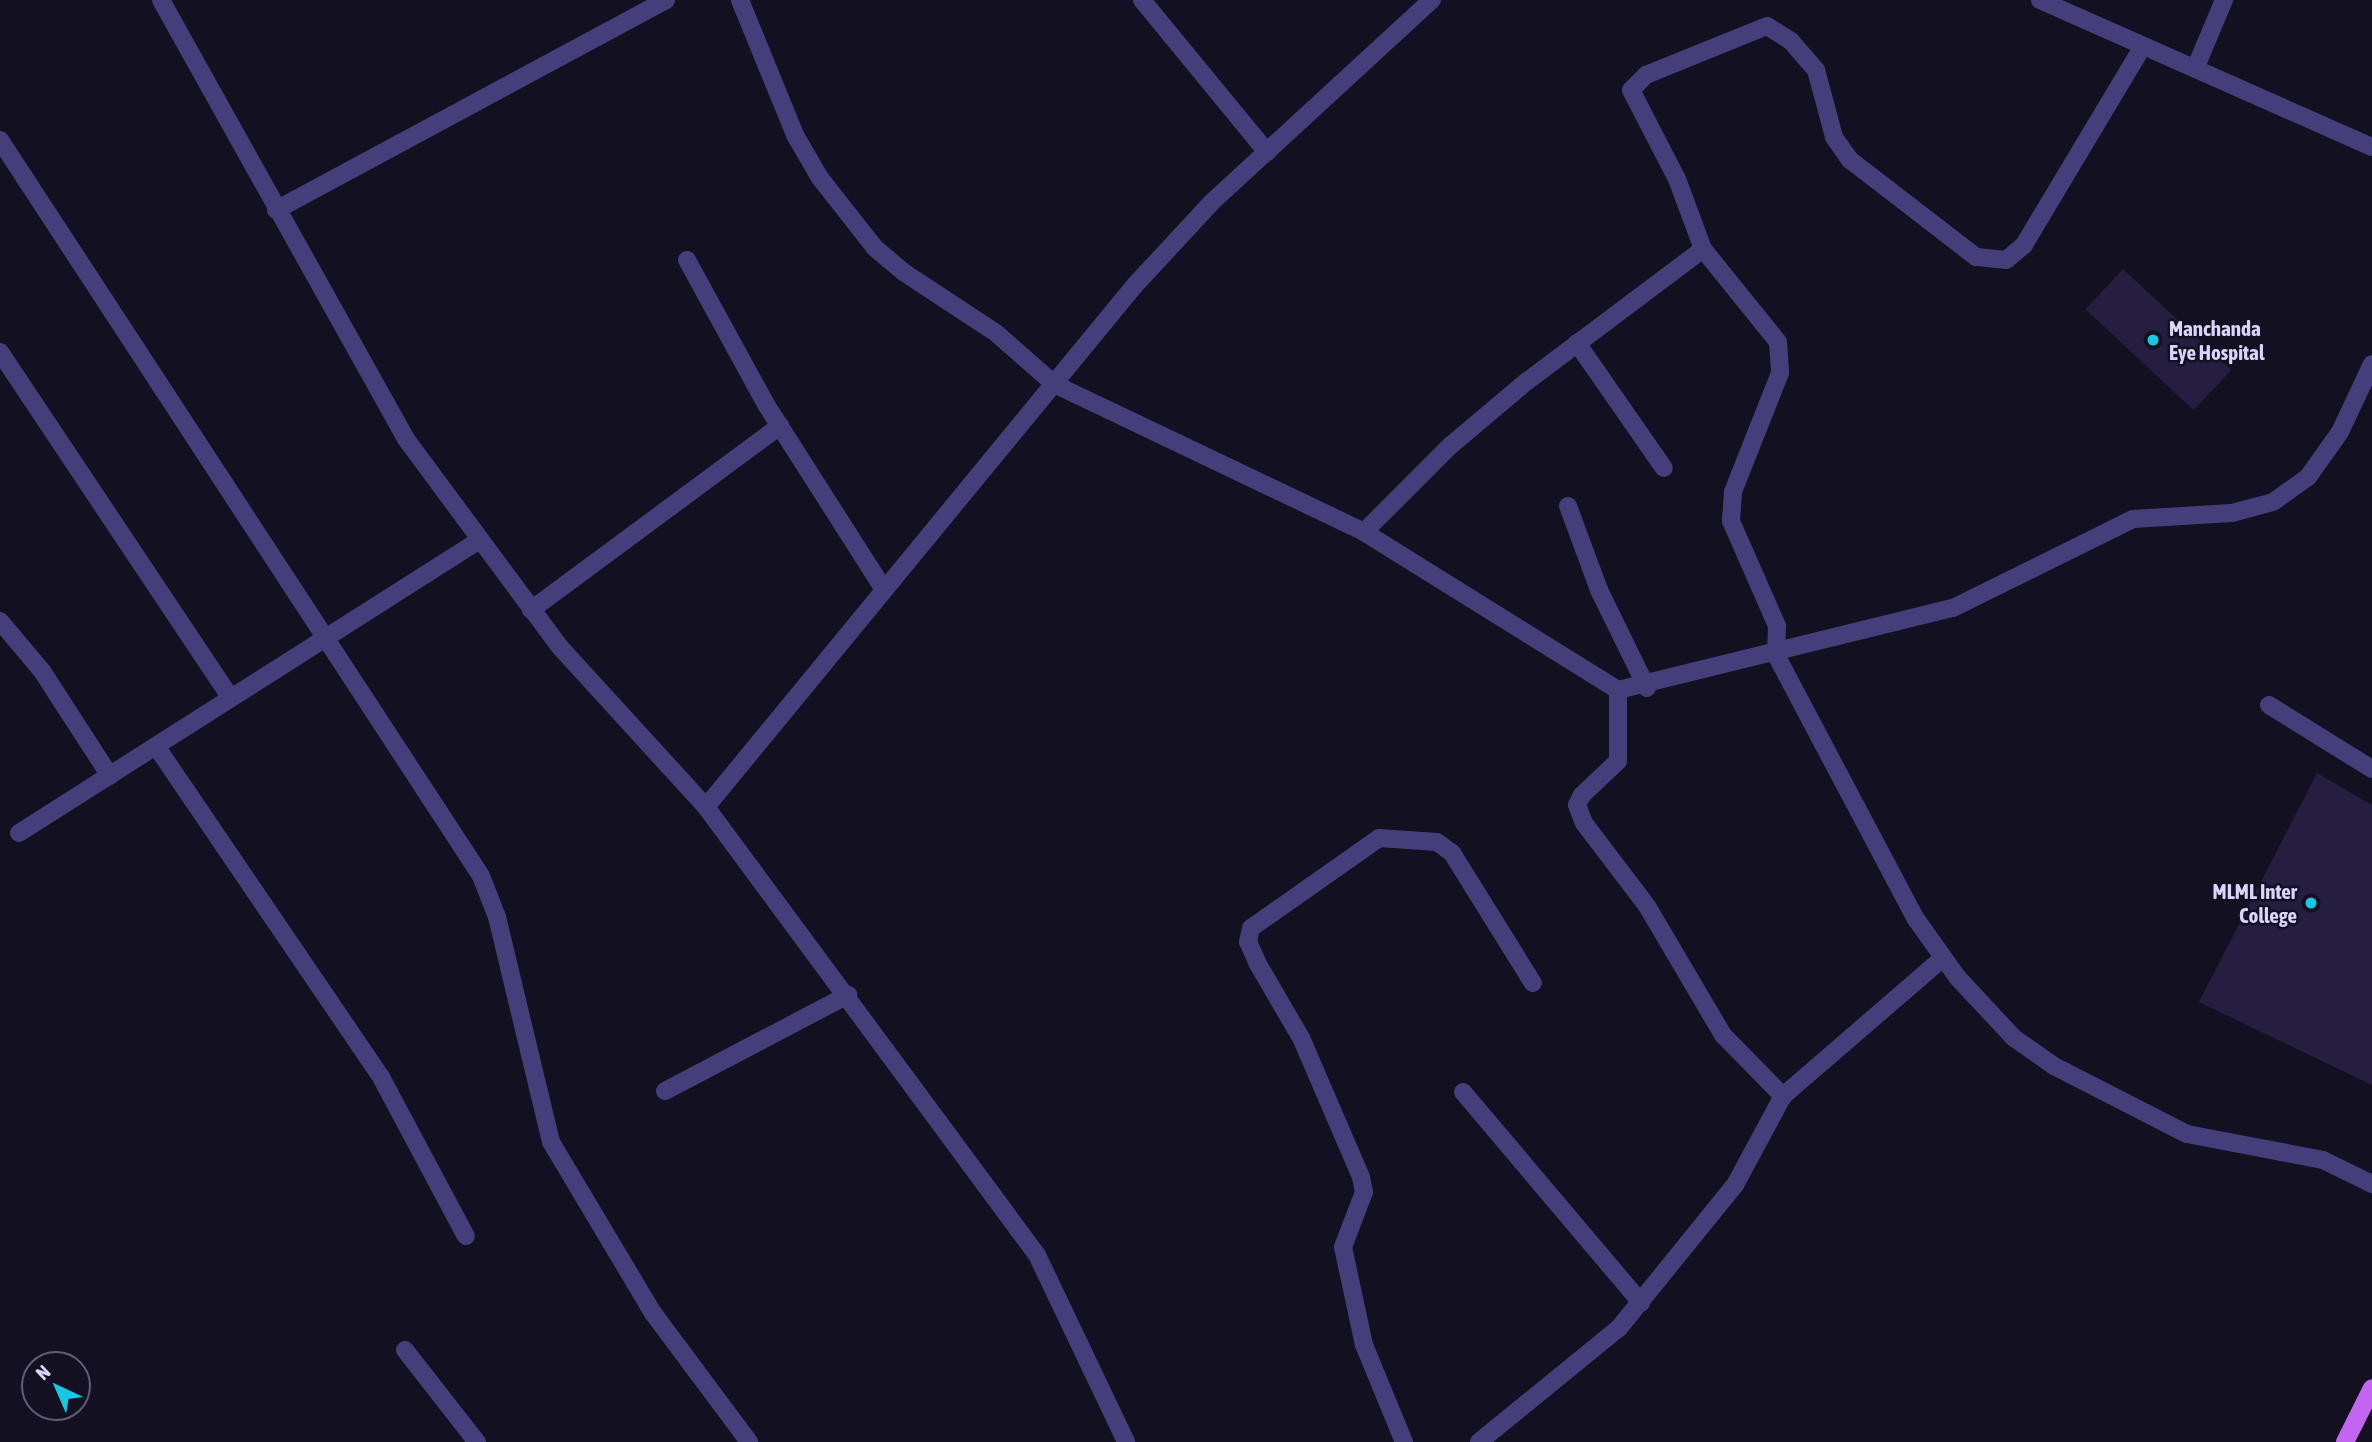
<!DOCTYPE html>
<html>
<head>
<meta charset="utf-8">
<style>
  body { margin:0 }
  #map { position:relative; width:2372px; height:1442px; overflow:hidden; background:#131021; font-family:"Asap Condensed",sans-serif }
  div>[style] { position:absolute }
  .building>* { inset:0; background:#261e40; transform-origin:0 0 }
  .minor>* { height:18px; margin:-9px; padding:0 9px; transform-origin:9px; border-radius:9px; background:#443f7b }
  .major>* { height:18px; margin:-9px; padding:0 9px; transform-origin:9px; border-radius:9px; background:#c266f0 }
  .dots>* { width:19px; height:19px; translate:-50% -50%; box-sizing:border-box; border:4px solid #131021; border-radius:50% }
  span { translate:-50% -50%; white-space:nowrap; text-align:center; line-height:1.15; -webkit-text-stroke:5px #131021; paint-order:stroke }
  .poi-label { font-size:21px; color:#dad4fb; font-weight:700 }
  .left { translate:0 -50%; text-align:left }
  .right { translate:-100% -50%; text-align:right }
  .north { position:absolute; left:21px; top:1351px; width:70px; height:70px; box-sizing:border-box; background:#131021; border:2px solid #635e78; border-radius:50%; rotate:316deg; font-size:19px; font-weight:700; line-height:28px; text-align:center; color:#dad4fb }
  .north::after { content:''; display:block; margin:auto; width:24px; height:32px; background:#17c7e4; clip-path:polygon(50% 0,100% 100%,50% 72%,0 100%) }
</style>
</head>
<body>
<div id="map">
  <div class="building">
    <div style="left:2123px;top:269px;width:148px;height:55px;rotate:43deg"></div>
    <div style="clip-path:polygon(2317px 773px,2372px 805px,2372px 1085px,2199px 1002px)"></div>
  </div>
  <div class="minor">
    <div style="left:161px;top:0;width:503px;rotate:60.83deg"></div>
    <div style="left:406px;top:439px;width:257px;rotate:53.5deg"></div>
    <div style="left:559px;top:646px;width:218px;rotate:47.6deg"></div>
    <div style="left:706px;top:807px;width:557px;rotate:53.54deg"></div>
    <div style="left:1037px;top:1255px;width:207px;rotate:64.5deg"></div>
    <div style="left:740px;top:0;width:146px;rotate:67.8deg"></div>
    <div style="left:795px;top:135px;width:50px;rotate:59.8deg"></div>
    <div style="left:820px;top:178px;width:89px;rotate:51.8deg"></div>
    <div style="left:875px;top:248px;width:39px;rotate:40deg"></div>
    <div style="left:905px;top:273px;width:109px;rotate:33.4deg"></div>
    <div style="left:996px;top:333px;width:77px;rotate:41.3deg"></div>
    <div style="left:1054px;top:384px;width:344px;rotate:25.5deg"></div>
    <div style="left:1364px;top:532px;width:299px;rotate:31.9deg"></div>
    <div style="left:1618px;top:690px;width:345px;rotate:-13.8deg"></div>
    <div style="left:1953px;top:608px;width:201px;rotate:-26.3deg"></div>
    <div style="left:2133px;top:519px;width:99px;rotate:-3.5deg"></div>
    <div style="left:2232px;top:513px;width:42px;rotate:-15deg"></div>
    <div style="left:2273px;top:502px;width:43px;rotate:-35.5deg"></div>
    <div style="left:2308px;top:477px;width:55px;rotate:-54.6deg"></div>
    <div style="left:2340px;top:432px;width:75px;rotate:-64.8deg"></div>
    <div style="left:1142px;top:0;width:197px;rotate:50.6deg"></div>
    <div style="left:2040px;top:0;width:363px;rotate:23.9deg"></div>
    <div style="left:2143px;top:46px;width:232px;rotate:120.9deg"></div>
    <div style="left:2024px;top:245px;width:23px;rotate:140deg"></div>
    <div style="left:2006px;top:260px;width:30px;rotate:-174deg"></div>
    <div style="left:1976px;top:257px;width:159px;rotate:-142.4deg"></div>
    <div style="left:1850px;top:160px;width:28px;rotate:-125deg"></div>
    <div style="left:1834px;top:137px;width:69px;rotate:-105deg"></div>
    <div style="left:1816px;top:70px;width:38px;rotate:-131deg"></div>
    <div style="left:1791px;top:41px;width:28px;rotate:-148deg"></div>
    <div style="left:1767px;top:26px;width:131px;rotate:158deg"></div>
    <div style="left:1646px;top:75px;width:21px;rotate:135deg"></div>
    <div style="left:1631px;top:90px;width:100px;rotate:62.7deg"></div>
    <div style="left:1677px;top:179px;width:75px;rotate:69.6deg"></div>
    <div style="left:1703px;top:249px;width:119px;rotate:51.1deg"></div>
    <div style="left:1778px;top:342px;width:31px;rotate:86deg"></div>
    <div style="left:1780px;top:373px;width:128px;rotate:111.6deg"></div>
    <div style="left:1733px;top:492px;width:29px;rotate:94deg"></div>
    <div style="left:1731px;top:521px;width:115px;rotate:66.3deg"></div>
    <div style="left:1777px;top:626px;width:29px;rotate:92deg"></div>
    <div style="left:1776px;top:655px;width:299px;rotate:62.1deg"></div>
    <div style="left:1916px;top:919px;width:72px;rotate:54.6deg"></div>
    <div style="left:1958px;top:978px;width:82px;rotate:47deg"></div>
    <div style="left:2014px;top:1038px;width:49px;rotate:35deg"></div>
    <div style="left:2054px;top:1066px;width:149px;rotate:27.1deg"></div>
    <div style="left:2187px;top:1134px;width:138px;rotate:10.8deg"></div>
    <div style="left:2323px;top:1160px;width:55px;rotate:26.1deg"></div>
    <div style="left:2195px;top:69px;width:75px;rotate:-67.2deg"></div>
    <div style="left:0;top:140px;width:879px;rotate:56.83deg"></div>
    <div style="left:481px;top:876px;width:44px;rotate:68.7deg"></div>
    <div style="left:497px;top:917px;width:231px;rotate:76.5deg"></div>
    <div style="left:551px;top:1142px;width:199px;rotate:59.2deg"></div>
    <div style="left:653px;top:1313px;width:161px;rotate:53.3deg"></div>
    <div style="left:276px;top:210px;width:443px;rotate:-28.3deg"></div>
    <div style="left:687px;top:260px;width:166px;rotate:61.3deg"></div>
    <div style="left:767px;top:406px;width:218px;rotate:57.5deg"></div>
    <div style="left:1577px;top:343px;width:152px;rotate:55.2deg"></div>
    <div style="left:0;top:352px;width:416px;rotate:56.3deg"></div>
    <div style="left:1568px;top:506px;width:90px;rotate:69.7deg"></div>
    <div style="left:1599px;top:590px;width:109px;rotate:63.9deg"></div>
    <div style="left:1364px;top:532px;width:122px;rotate:-45deg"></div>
    <div style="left:1450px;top:446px;width:99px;rotate:-40.1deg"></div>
    <div style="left:1526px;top:382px;width:221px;rotate:-36.9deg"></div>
    <div style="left:531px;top:610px;width:310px;rotate:-36.5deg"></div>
    <div style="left:0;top:621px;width:65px;rotate:50deg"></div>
    <div style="left:42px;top:671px;width:125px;rotate:57.1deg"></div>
    <div style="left:1618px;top:690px;width:71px;rotate:90deg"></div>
    <div style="left:1618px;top:761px;width:50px;rotate:136.6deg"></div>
    <div style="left:1582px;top:795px;width:11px;rotate:117deg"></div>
    <div style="left:1577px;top:805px;width:19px;rotate:69deg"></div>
    <div style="left:1584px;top:823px;width:104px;rotate:52.8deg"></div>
    <div style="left:1647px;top:906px;width:150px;rotate:59.5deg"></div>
    <div style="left:1723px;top:1035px;width:86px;rotate:45.5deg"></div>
    <div style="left:2269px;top:705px;width:121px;rotate:31.9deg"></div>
    <div style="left:156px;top:746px;width:402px;rotate:55.8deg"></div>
    <div style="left:382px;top:1079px;width:178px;rotate:61.9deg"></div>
    <div style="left:706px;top:807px;width:676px;rotate:-50.59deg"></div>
    <div style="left:1135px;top:285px;width:113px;rotate:-47.1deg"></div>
    <div style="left:1212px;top:202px;width:299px;rotate:-42.6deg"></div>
    <div style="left:19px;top:833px;width:544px;rotate:-32.46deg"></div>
    <div style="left:665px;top:1091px;width:207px;rotate:-27.7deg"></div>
    <div style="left:1463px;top:1092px;width:276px;rotate:49.8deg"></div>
    <div style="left:405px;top:1350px;width:117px;rotate:52deg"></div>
    <div style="left:1404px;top:1442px;width:105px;rotate:-112.4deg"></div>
    <div style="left:1364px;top:1345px;width:100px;rotate:-102.1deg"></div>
    <div style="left:1343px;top:1247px;width:59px;rotate:-69.1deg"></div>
    <div style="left:1364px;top:1192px;width:15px;rotate:-101deg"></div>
    <div style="left:1361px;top:1177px;width:151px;rotate:-113.3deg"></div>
    <div style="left:1301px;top:1038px;width:86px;rotate:-120.2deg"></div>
    <div style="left:1258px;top:964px;width:24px;rotate:-114deg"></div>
    <div style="left:1248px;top:942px;width:14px;rotate:-78deg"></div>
    <div style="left:1251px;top:928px;width:156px;rotate:-35.1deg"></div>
    <div style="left:1379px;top:838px;width:58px;rotate:3.9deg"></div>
    <div style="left:1437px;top:842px;width:19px;rotate:36deg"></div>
    <div style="left:1452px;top:853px;width:153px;rotate:58.1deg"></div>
    <div style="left:1479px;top:1442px;width:181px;rotate:-39.2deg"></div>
    <div style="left:1619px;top:1328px;width:184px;rotate:-51deg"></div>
    <div style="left:1735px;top:1185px;width:101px;rotate:-61.7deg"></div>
    <div style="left:1783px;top:1096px;width:211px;rotate:-40.8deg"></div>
  </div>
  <div class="major">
    <div style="left:2345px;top:1442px;width:60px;rotate:-63.4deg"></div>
  </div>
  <div class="dots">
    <div style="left:2153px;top:340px;background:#17c7e4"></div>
    <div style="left:2311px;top:903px;background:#17c7e4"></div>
  </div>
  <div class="poi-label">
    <span class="left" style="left:2169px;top:340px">Manchanda<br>Eye Hospital</span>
    <span class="right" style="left:2297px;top:903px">MLML Inter<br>College</span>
  </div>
  <div class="north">N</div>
</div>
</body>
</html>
